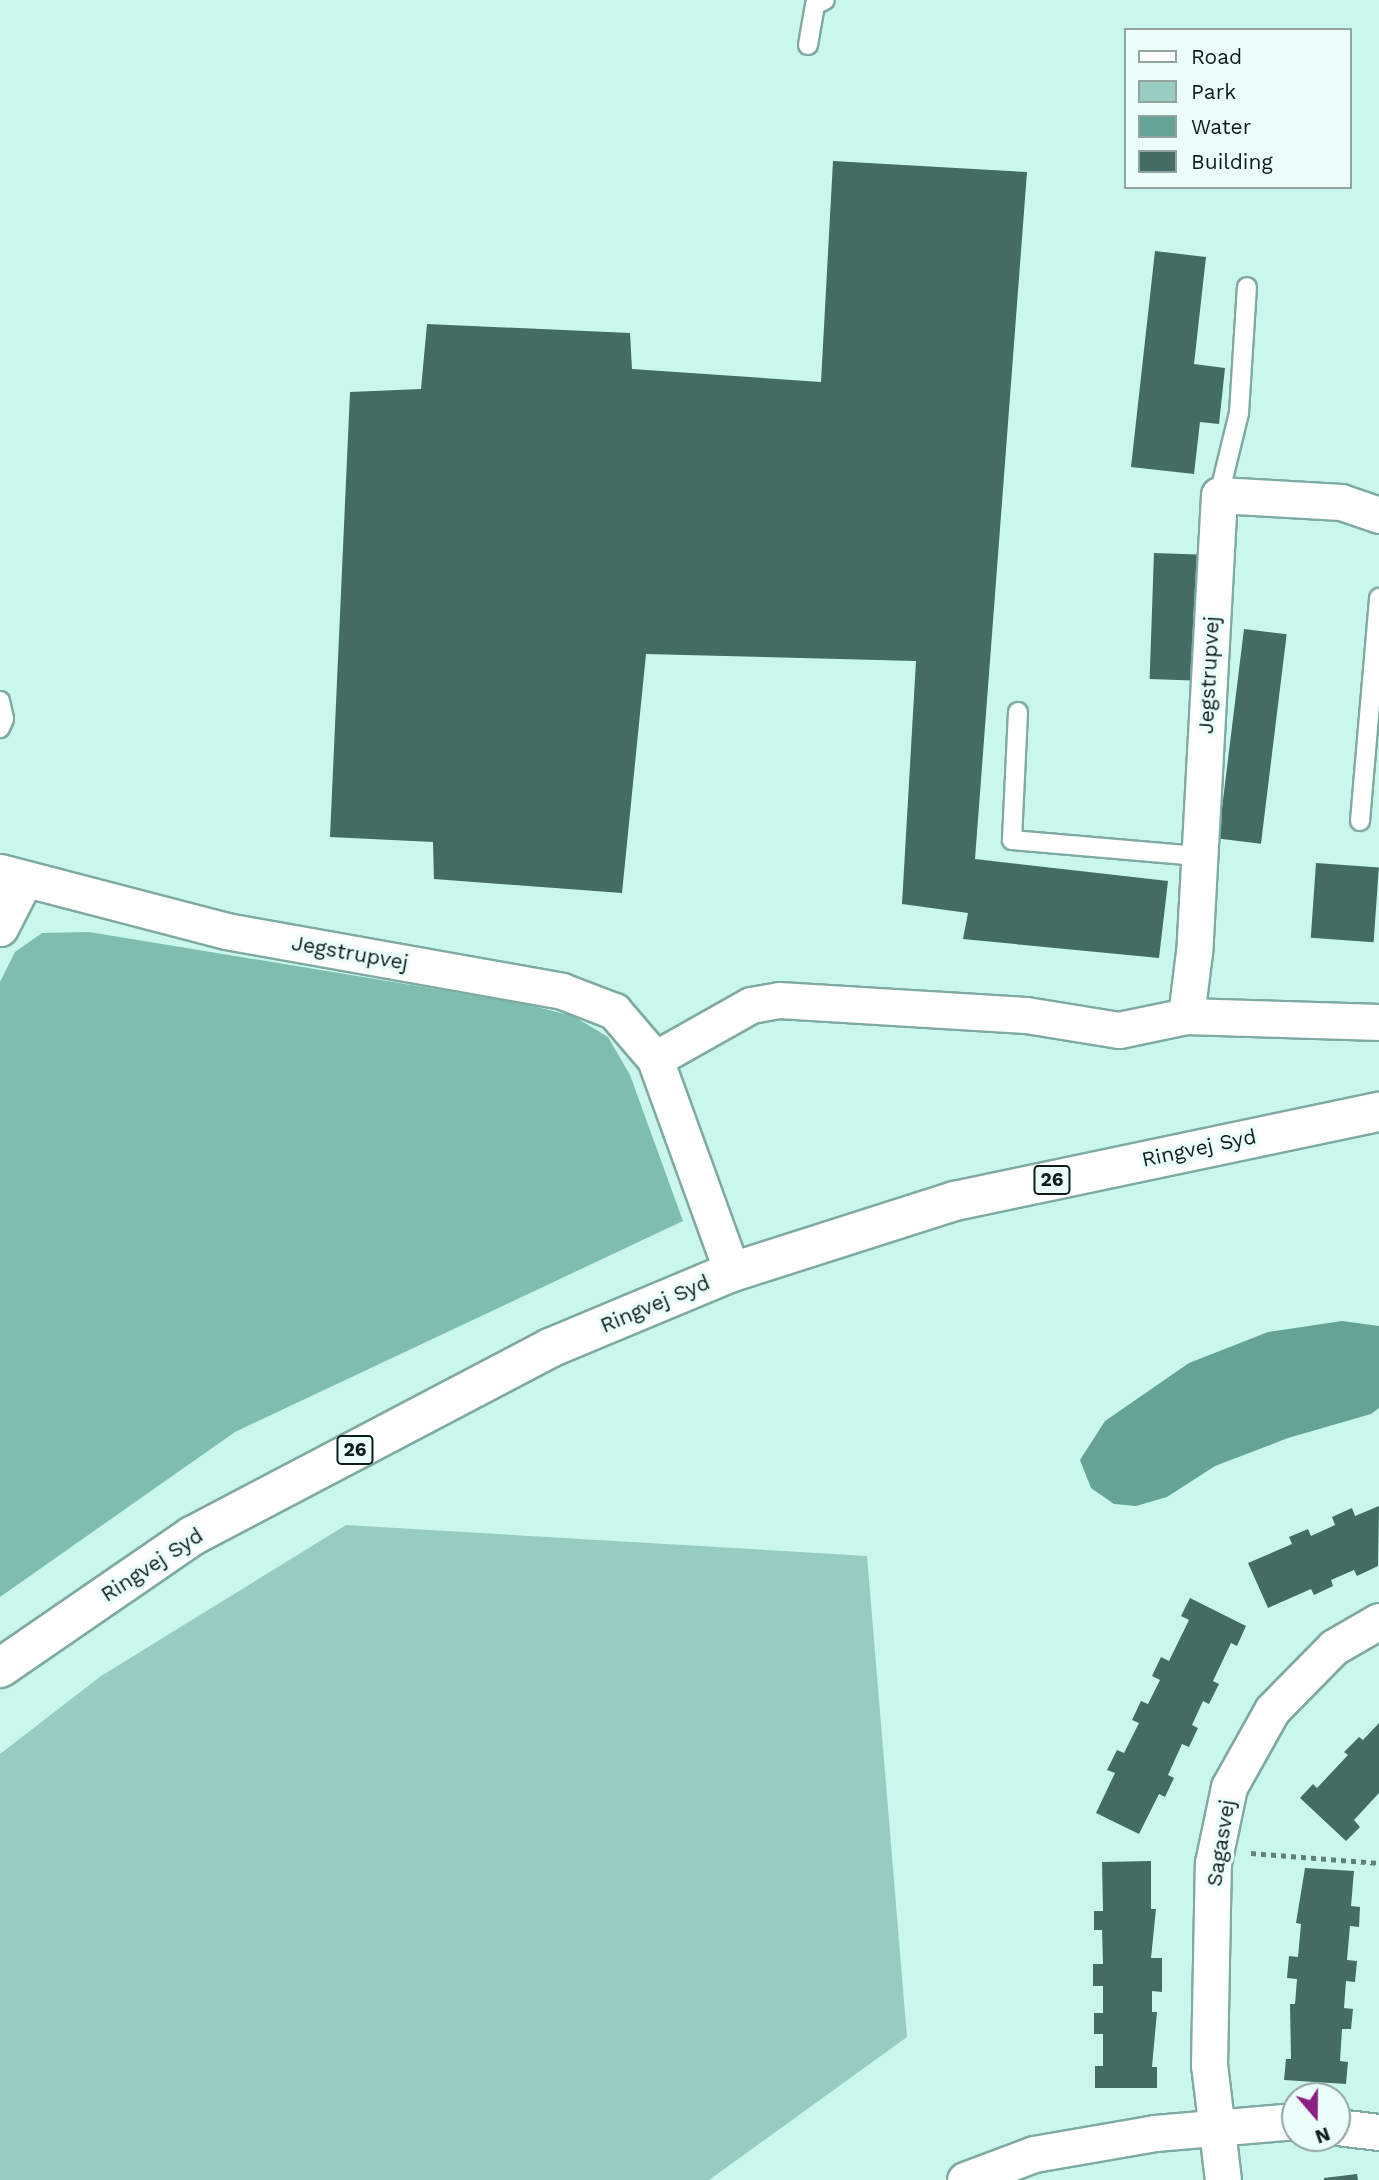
<!DOCTYPE html>
<html>
<head>
<meta charset="utf-8">
<style>
  body { margin:0 }
  #map { position:relative; width:1379px; height:2180px; overflow:hidden; background:#c9f7ee; font-family:"Work Sans",sans-serif }
  div>[style] { position:absolute }
  .green>* { inset:0; background:#97ccc2 }
  .forest>* { inset:0; background:#7fbdb1 }
  .water>* { inset:0; background:#66a397 }
  .building>* { inset:0; background:#426c64; transform-origin:0 0 }
  .path>* { height:4.5px; margin-top:-2.25px; transform-origin:0; background:repeating-linear-gradient(90deg,#62807b 0 5px,transparent 0 10px) }
  .roads { filter:drop-shadow(2px 0 #7faaa2) drop-shadow(-2px 0 #7faaa2) drop-shadow(0 2px #7faaa2) drop-shadow(0 -2px #7faaa2) }
  .service>* { height:18px; margin:-9px; padding:0 9px; transform-origin:9px; border-radius:9px; background:#fff }
  .minor>* { height:35px; margin:-17.5px; padding:0 17.5px; transform-origin:17.5px; border-radius:17.5px; background:#fff }
  .primary>* { height:38px; margin:-19px; padding:0 19px; transform-origin:19px; border-radius:19px; background:#fff }
  span { translate:-50% -50%; white-space:nowrap; text-align:center; line-height:1.15; -webkit-text-stroke:7px #ecfefa; paint-order:stroke }
  .shield-label span { padding:2px 5px; background:#ecfefa; border:2px solid; border-radius:5px; -webkit-text-stroke-width:0 }
  .shield-label { font-size:19px; color:#0c1d1a; font-weight:700 }
  .street-label { font-size:21px; color:#0c1d1a }
  .legend { position:absolute; left:1124px; top:28px; width:228px; height:161px; box-sizing:border-box; background:#ecfefa; border:2px solid #92a4a0; margin:0; padding:9px 12px; list-style:none; font-size:21px; color:#0c1d1a }
  .legend li { display:flex; align-items:center; gap:14px; height:35px }
  .legend b { width:35px; border:2px solid #92a4a0 }
  .north { position:absolute; left:1281px; top:2082px; width:70px; height:70px; box-sizing:border-box; background:#ecfefa; border:2px solid #92a4a0; border-radius:50%; rotate:160deg; font-size:19px; font-weight:700; line-height:28px; text-align:center; color:#0c1d1a }
  .north::after { content:''; display:block; margin:auto; width:24px; height:32px; background:#8b1f84; clip-path:polygon(50% 0,100% 100%,50% 72%,0 100%) }
</style>
</head>
<body>
<div id="map">
  <div class="green">
    <div style="clip-path:polygon(346px 1525px,867px 1556px,907px 2037px,709px 2180px,0 2180px,0 1754px,101px 1676px)"></div>
  </div>
  <div class="forest">
    <div style="clip-path:polygon(89px 932px,521px 1003px,573px 1016px,608px 1037px,630px 1075px,683px 1221px,235px 1432px,0 1597px,0 982px,15px 952px,42px 933px)"></div>
  </div>
  <div class="water">
    <div style="clip-path:polygon(1342px 1321px,1379px 1326px,1379px 1408px,1371px 1414px,1288px 1438px,1215px 1466px,1167px 1497px,1136px 1506px,1114px 1504px,1091px 1488px,1080px 1460px,1105px 1421px,1189px 1363px,1268px 1332px)"></div>
  </div>
  <div class="building">
    <div style="clip-path:polygon(833px 161px,1027px 172px,975px 859px,1168px 881px,1159px 958px,963px 939px,968px 913px,902px 904px,916px 661px,646px 654px,622px 893px,434px 879px,433px 842px,330px 837px,350px 392px,421px 389px,427px 324px,630px 333px,632px 369px,821px 382px)"></div>
    <div style="clip-path:polygon(1155px 251px,1206px 257px,1194px 364px,1225px 368px,1219px 424px,1200px 422px,1194px 474px,1131px 467px)"></div>
    <div style="left:1154px;top:553px;width:50px;height:126px;rotate:2deg"></div>
    <div style="left:1244px;top:629px;width:43px;height:211px;rotate:7deg"></div>
    <div style="left:1316px;top:863px;width:63px;height:75px;rotate:4deg"></div>
    <div style="clip-path:polygon(1379px 1506px,1378px 1566px,1357px 1576px,1354px 1570px,1331px 1580px,1333px 1586px,1314px 1595px,1311px 1589px,1268px 1608px,1248px 1563px,1292px 1544px,1289px 1537px,1308px 1529px,1311px 1536px,1335px 1525px,1332px 1517px,1352px 1508px,1355px 1516px)"></div>
    <div style="clip-path:polygon(1190px 1598px,1246px 1626px,1237px 1646px,1231px 1643px,1213px 1681px,1219px 1684px,1209px 1704px,1203px 1701px,1192px 1725px,1198px 1728px,1189px 1747px,1182px 1744px,1168px 1775px,1174px 1778px,1165px 1797px,1159px 1794px,1139px 1834px,1096px 1813px,1115px 1773px,1107px 1770px,1117px 1750px,1124px 1753px,1139px 1723px,1132px 1720px,1141px 1701px,1148px 1704px,1160px 1680px,1152px 1676px,1161px 1657px,1169px 1661px,1189px 1620px,1181px 1616px)"></div>
    <div style="clip-path:polygon(1379px 1723px,1379px 1793px,1354px 1820px,1360px 1827px,1346px 1841px,1300px 1798px,1313px 1784px,1317px 1788px,1348px 1755px,1344px 1752px,1359px 1737px,1363px 1740px)"></div>
    <div style="clip-path:polygon(1151px 1861px,1151px 1909px,1156px 1909px,1151px 1958px,1162px 1958px,1162px 1992px,1152px 1991px,1152px 2012px,1157px 2012px,1152px 2067px,1157px 2067px,1157px 2088px,1095px 2088px,1095px 2066px,1103px 2066px,1103px 2034px,1094px 2034px,1094px 2013px,1103px 2013px,1103px 1986px,1093px 1986px,1093px 1964px,1103px 1964px,1102px 1930px,1094px 1930px,1094px 1911px,1103px 1911px,1102px 1862px)"></div>
    <div style="clip-path:polygon(1305px 1868px,1354px 1871px,1351px 1906px,1360px 1907px,1359px 1927px,1350px 1926px,1347px 1960px,1357px 1961px,1355px 1982px,1346px 1981px,1344px 2008px,1353px 2009px,1351px 2029px,1342px 2029px,1340px 2061px,1348px 2062px,1346px 2084px,1284px 2080px,1286px 2059px,1291px 2059px,1290px 2004px,1295px 2004px,1297px 1979px,1287px 1978px,1289px 1956px,1298px 1957px,1301px 1924px,1296px 1923px)"></div>
    <div style="clip-path:polygon(1357px 2174px,1358px 2180px,1324px 2180px,1324px 2178px)"></div>
  </div>
  <div class="path">
    <div style="left:1251px;top:1853px;width:128px;rotate:4.5deg"></div>
  </div>
  <div class="roads">
    <div class="service">
      <div style="left:808px;top:45px;width:41px;rotate:-80.1deg"></div>
      <div style="left:815px;top:5px;width:11px;rotate:-27deg"></div>
      <div style="left:1219px;top:495px;width:84px;rotate:-76.3deg"></div>
      <div style="left:1239px;top:413px;width:126px;rotate:-86.4deg"></div>
      <div style="left:0;top:701px;width:18px;rotate:77deg"></div>
      <div style="left:4px;top:719px;width:10px;rotate:114deg"></div>
      <div style="left:1018px;top:712px;width:128px;rotate:92.7deg"></div>
      <div style="left:1012px;top:840px;width:189px;rotate:4.9deg"></div>
      <div style="left:1360px;top:821px;width:224px;rotate:-85.1deg"></div>
    </div>
    <div class="minor">
      <div style="left:1379px;top:515px;width:40px;rotate:-161.1deg"></div>
      <div style="left:1341px;top:502px;width:122px;rotate:-176.7deg"></div>
      <div style="left:1219px;top:495px;width:458px;rotate:93.1deg"></div>
      <div style="left:1194px;top:952px;width:64px;rotate:97.1deg"></div>
      <div style="left:1186px;top:1016px;width:193px;rotate:1.8deg"></div>
      <div style="left:0;top:872px;width:234px;rotate:14.6deg"></div>
      <div style="left:226px;top:931px;width:341px;rotate:10.1deg"></div>
      <div style="left:562px;top:991px;width:56px;rotate:21deg"></div>
      <div style="left:614px;top:1011px;width:63px;rotate:49.5deg"></div>
      <div style="left:655px;top:1059px;width:226px;rotate:70.1deg"></div>
      <div style="left:0;top:928px;width:53px;rotate:-62.9deg"></div>
      <div style="left:655px;top:1059px;width:110px;rotate:-29.4deg"></div>
      <div style="left:751px;top:1005px;width:28px;rotate:-10deg"></div>
      <div style="left:779px;top:1000px;width:247px;rotate:3.5deg"></div>
      <div style="left:1026px;top:1015px;width:94px;rotate:9.2deg"></div>
      <div style="left:1119px;top:1030px;width:68px;rotate:-11.8deg"></div>
      <div style="left:1337px;top:2127px;width:42px;rotate:6.8deg"></div>
      <div style="left:965px;top:2180px;width:74px;rotate:-20.6deg"></div>
      <div style="left:1034px;top:2154px;width:123px;rotate:-9.8deg"></div>
      <div style="left:1155px;top:2133px;width:141px;rotate:-4.9deg"></div>
      <div style="left:1223px;top:2180px;width:116px;rotate:-96.9deg"></div>
      <div style="left:1209px;top:2065px;width:202px;rotate:-88.9deg"></div>
      <div style="left:1213px;top:1863px;width:78px;rotate:-78.1deg"></div>
      <div style="left:1229px;top:1787px;width:88px;rotate:-60.8deg"></div>
      <div style="left:1272px;top:1710px;width:88px;rotate:-45.5deg"></div>
      <div style="left:1334px;top:1647px;width:52px;rotate:-30deg"></div>
    </div>
    <div class="primary">
      <div style="left:0;top:1668px;width:233px;rotate:-34.5deg"></div>
      <div style="left:192px;top:1536px;width:404px;rotate:-27.7deg"></div>
      <div style="left:550px;top:1348px;width:197px;rotate:-22.7deg"></div>
      <div style="left:732px;top:1272px;width:234px;rotate:-17.7deg"></div>
      <div style="left:955px;top:1201px;width:433px;rotate:-11.9deg"></div>
    </div>
  </div>
  <div class="shield-label">
    <span style="left:1052px;top:1180px">26</span>
    <span style="left:355px;top:1450px">26</span>
  </div>
  <div class="street-label">
    <span style="left:1209px;top:675px;rotate:-87deg">Jegstrupvej</span>
    <span style="left:350px;top:953px;rotate:10deg">Jegstrupvej</span>
    <span style="left:1199px;top:1148px;rotate:-12deg">Ringvej Syd</span>
    <span style="left:655px;top:1304px;rotate:-23deg">Ringvej Syd</span>
    <span style="left:152px;top:1565px;rotate:-33deg">Ringvej Syd</span>
    <span style="left:1221px;top:1843px;rotate:-81deg">Sagasvej</span>
  </div>
  <ul class="legend">
  <li><b style="height:9px;background:#fff"></b>Road</li>
  <li><b style="height:19px;background:#97ccc2"></b>Park</li>
  <li><b style="height:19px;background:#66a397"></b>Water</li>
  <li><b style="height:19px;background:#426c64"></b>Building</li>
  </ul>
  <div class="north">N</div>
</div>
</body>
</html>
